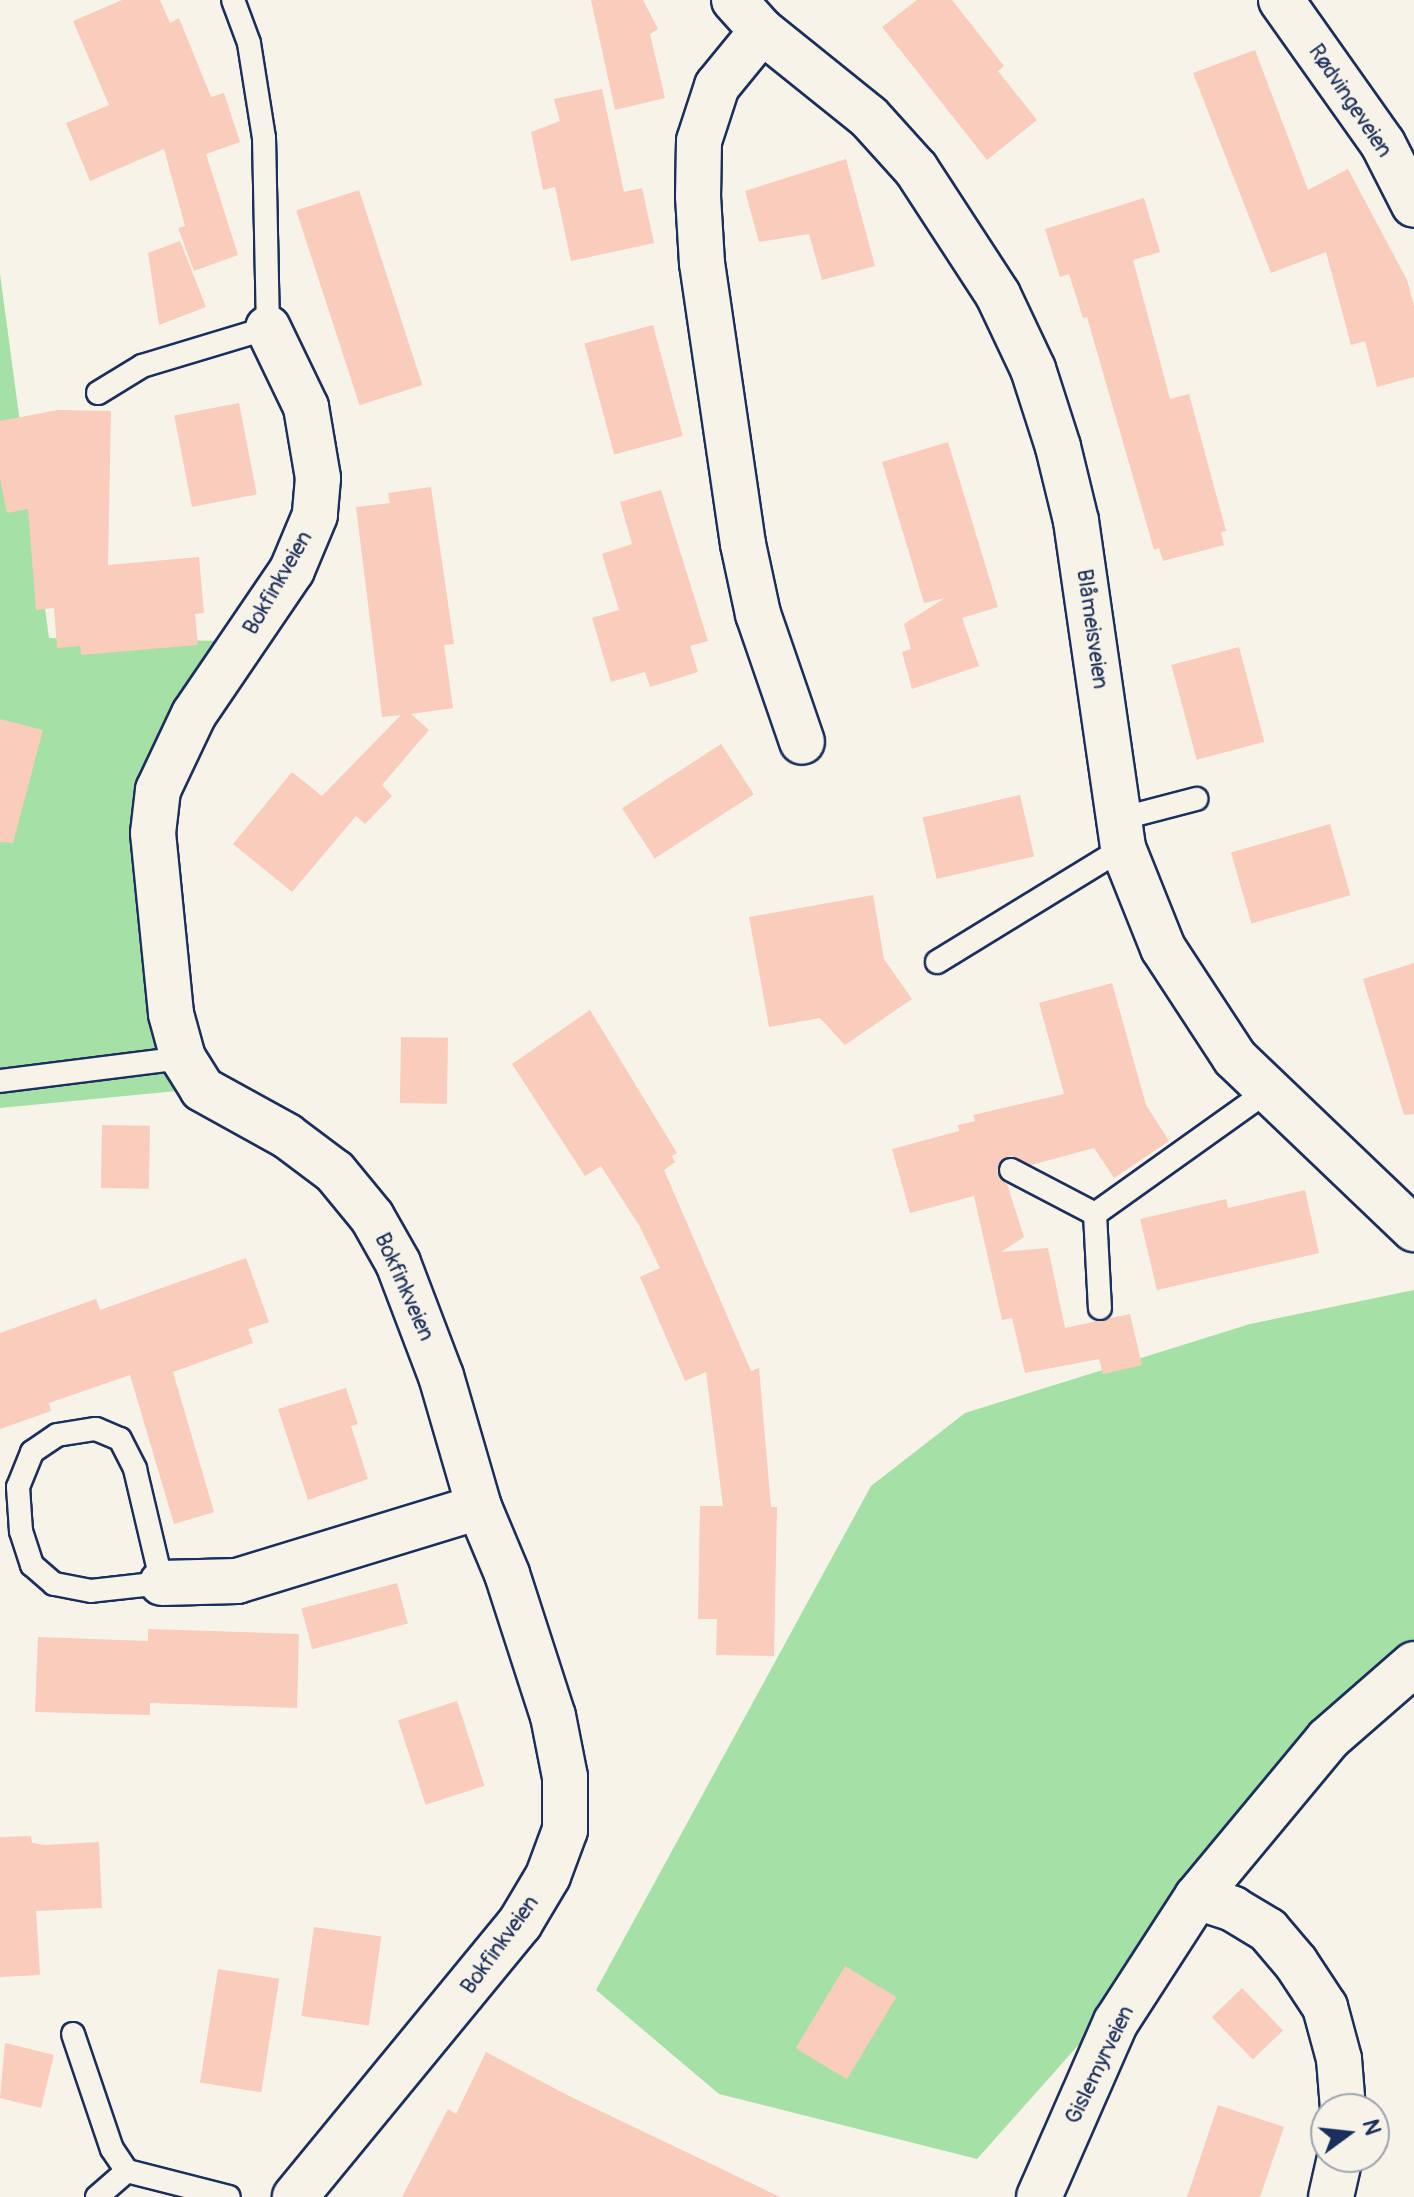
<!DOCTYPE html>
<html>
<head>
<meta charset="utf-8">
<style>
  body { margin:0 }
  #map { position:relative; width:1414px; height:2197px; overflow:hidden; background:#f7f3e8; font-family:Pangolin,sans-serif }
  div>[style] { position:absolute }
  .green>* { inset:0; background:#a5e0a6 }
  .building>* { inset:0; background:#f9ccbb; transform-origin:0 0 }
  .roads { filter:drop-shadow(2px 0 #1b2f5e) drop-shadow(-2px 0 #1b2f5e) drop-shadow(0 2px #1b2f5e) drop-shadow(0 -2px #1b2f5e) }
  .service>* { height:22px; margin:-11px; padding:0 11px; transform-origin:11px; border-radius:11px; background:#f7f3e8 }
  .minor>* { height:44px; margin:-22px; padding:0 22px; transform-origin:22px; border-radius:22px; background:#f7f3e8 }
  .tertiary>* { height:44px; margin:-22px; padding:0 22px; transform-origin:22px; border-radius:22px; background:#f7f3e8 }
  span { translate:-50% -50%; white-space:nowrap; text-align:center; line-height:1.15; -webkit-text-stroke:7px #f7f3e8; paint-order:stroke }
  .street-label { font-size:22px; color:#1b2f5e }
  .north { position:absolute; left:1310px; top:2093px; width:80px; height:80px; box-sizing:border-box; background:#f7f3e8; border:2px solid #9fa5b1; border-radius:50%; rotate:75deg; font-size:22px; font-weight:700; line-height:32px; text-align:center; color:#1b2f5e }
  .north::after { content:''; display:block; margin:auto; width:28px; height:36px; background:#1b2f5e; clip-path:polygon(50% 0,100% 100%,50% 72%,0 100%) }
</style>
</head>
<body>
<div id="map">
  <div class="green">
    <div style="clip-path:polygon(0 274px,49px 638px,228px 641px,179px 771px,139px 929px,208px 1088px,0 1108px)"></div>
    <div style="clip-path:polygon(1414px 1290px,1414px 1676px,1363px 1725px,977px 2159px,719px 2094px,596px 1990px,871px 1486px,965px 1413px,1250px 1324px)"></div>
  </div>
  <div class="building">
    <div style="clip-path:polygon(122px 0,160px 0,170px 23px,179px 18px,211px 97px,224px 93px,240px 142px,206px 154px,238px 255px,194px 271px,178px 228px,185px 226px,164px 149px,90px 181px,66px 123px,109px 105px,73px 21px)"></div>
    <div style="clip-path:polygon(591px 0,643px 0,658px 29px,650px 34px,665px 98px,615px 110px)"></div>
    <div style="clip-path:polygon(917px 0,952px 0,1004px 66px,998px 71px,1037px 120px,987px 160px,882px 27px)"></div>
    <div style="clip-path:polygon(1255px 50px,1308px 190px,1348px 169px,1407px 280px,1414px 306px,1414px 377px,1377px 387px,1365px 341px,1351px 345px,1326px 252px,1271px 273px,1193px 73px)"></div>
    <div style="clip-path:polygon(602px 89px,624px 192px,642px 188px,654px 243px,571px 261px,555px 187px,543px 190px,531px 132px,560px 121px,554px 99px)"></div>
    <div style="clip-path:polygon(846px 159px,875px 266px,822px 280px,809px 234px,759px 242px,745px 191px)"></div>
    <div style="left:359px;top:190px;width:205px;height:66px;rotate:72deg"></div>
    <div style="clip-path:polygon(1144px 198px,1160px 252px,1133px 260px,1170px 399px,1189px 394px,1226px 531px,1221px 532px,1224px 545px,1163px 561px,1159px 548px,1154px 550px,1087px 317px,1083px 318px,1069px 274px,1060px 277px,1045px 229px)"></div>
    <div style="clip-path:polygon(180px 241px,206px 307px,159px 325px,148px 253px)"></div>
    <div style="left:653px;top:325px;width:115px;height:71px;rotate:75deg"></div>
    <div style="left:239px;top:403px;width:93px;height:66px;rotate:79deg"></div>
    <div style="clip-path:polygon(58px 410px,111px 411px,108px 565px,199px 557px,204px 613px,195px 614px,198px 645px,81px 655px,80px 646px,57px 648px,54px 608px,36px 610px,28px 509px,7px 513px,0 479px,0 421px)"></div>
    <div style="clip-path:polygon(948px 442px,998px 607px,962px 618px,979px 666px,912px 689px,902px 652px,911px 649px,904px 624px,945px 598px,924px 603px,882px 462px)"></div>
    <div style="clip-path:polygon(431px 487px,454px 644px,444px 645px,453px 708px,411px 714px,429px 730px,382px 785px,392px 796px,365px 824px,356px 816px,292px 892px,233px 844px,292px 772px,322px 796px,401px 715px,382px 717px,356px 507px,390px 503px,388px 493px)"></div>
    <div style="clip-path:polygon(661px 490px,708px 641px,690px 646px,698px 672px,650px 687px,645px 672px,611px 682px,592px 618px,619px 610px,602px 554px,632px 544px,620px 502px)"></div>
    <div style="left:1239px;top:647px;width:98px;height:70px;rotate:75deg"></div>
    <div style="clip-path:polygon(0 719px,43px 730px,13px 843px,0 842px)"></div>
    <div style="left:721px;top:744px;width:60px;height:118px;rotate:57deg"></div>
    <div style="left:1020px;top:795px;width:63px;height:100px;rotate:77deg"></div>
    <div style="left:1330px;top:824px;width:74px;height:103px;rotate:74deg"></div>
    <div style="clip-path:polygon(873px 895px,884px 959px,912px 999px,845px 1045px,820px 1018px,769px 1027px,749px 917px)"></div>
    <div style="clip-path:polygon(1414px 963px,1414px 1114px,1404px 1115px,1363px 979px)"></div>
    <div style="clip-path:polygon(1112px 983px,1146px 1105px,1169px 1141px,1114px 1178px,1094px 1148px,1031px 1165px,1011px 1156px,1003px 1159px,997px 1171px,1007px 1184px,1024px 1237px,1001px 1252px,1048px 1248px,1065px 1328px,1130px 1314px,1142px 1365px,1103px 1374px,1099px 1359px,1025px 1373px,1012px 1318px,1002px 1320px,974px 1196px,910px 1213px,892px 1149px,959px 1131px,958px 1125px,975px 1121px,973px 1115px,1064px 1094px,1039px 1003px)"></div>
    <div style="clip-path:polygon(590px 1010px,677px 1153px,672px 1156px,675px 1162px,664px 1170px,751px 1371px,759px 1368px,771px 1507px,777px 1507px,774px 1656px,716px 1655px,717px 1619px,698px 1619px,700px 1506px,723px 1506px,706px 1372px,685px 1381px,640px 1277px,660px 1268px,640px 1227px,601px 1166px,585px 1176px,512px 1064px)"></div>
    <div style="left:401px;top:1037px;width:47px;height:66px;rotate:1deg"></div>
    <div style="left:102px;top:1125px;width:48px;height:63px;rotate:1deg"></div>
    <div style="clip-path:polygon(1305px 1190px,1319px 1253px,1157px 1290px,1140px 1219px,1226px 1199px,1228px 1208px)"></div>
    <div style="clip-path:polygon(246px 1258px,269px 1322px,248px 1329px,253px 1343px,173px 1372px,214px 1512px,174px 1524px,130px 1375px,49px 1403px,51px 1411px,0 1429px,0 1333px,96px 1299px,100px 1310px)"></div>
    <div style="clip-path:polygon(346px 1388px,358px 1424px,351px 1426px,368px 1479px,308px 1500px,278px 1409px)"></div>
    <div style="left:397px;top:1583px;width:42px;height:99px;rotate:75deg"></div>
    <div style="clip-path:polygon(148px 1629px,299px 1634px,297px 1708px,150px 1703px,150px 1715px,35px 1712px,38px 1637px,148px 1641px)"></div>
    <div style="left:457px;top:1701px;width:89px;height:62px;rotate:72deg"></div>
    <div style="clip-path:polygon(31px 1836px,32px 1843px,45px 1845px,99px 1842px,102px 1908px,36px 1911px,40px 1975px,0 1977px,0 1837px)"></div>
    <div style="left:314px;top:1927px;width:68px;height:90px;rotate:8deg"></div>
    <div style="left:845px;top:1966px;width:60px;height:96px;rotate:31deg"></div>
    <div style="left:218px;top:1969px;width:62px;height:115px;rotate:9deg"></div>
    <div style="left:1242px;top:1988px;width:59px;height:42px;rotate:46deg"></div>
    <div style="clip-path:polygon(5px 2043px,54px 2055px,41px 2108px,0 2098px)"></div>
    <div style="clip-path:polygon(486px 2052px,569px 2096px,780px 2197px,402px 2197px,448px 2109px,456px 2114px)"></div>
    <div style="clip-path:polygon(1218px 2105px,1284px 2127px,1260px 2197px,1187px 2197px)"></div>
  </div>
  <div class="roads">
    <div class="service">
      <div style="left:98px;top:393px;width:52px;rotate:-31.5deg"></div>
      <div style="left:142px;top:366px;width:132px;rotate:-16.8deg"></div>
      <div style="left:268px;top:328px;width:190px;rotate:-91.2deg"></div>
      <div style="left:264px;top:138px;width:96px;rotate:-99deg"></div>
      <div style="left:249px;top:43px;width:46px;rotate:-110.4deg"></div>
      <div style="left:1119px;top:819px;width:80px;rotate:-14.6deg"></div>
      <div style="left:937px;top:962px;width:218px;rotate:-31.5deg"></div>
      <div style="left:0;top:1081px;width:184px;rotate:-7.2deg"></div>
      <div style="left:1011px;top:1170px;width:95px;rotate:27.6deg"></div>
      <div style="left:1095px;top:1214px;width:210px;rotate:-35.5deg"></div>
      <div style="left:1095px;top:1214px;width:94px;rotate:87deg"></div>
      <div style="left:96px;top:1429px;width:26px;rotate:23deg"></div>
      <div style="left:120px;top:1439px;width:34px;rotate:63deg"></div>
      <div style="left:135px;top:1469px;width:117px;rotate:76.7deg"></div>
      <div style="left:162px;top:1583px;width:71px;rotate:173.6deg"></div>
      <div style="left:91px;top:1591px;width:38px;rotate:-169deg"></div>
      <div style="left:54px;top:1584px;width:29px;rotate:-139deg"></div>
      <div style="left:32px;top:1565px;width:36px;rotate:-108deg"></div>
      <div style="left:21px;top:1531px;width:44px;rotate:-93.9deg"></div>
      <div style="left:18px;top:1487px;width:38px;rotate:-68deg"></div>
      <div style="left:32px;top:1452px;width:30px;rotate:-34deg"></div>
      <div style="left:57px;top:1435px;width:39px;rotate:-9deg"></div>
      <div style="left:73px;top:2034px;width:121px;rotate:71.3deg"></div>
      <div style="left:112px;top:2149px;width:27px;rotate:56deg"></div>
      <div style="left:127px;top:2171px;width:105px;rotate:14.3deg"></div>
      <div style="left:97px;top:2197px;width:40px;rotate:-41deg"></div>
    </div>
    <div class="minor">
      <div style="left:734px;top:0;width:42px;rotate:47.9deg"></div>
      <div style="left:762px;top:31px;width:137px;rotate:38.8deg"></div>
      <div style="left:869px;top:117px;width:70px;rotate:47.9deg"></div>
      <div style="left:916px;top:169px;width:150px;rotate:56.9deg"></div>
      <div style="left:998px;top:295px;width:82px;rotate:64.7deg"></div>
      <div style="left:1033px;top:369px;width:82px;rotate:72.2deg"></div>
      <div style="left:1058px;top:447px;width:76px;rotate:76.3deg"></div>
      <div style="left:1076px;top:521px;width:330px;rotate:81.8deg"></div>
      <div style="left:1123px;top:848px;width:108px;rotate:68.2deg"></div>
      <div style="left:1163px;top:948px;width:131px;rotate:56.8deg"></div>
      <div style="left:1235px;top:1058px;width:248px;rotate:43.7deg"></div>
      <div style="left:1281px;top:0;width:176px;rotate:54.7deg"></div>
      <div style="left:1383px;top:144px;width:68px;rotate:63.1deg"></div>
      <div style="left:762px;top:31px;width:71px;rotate:129.3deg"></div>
      <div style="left:717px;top:86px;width:58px;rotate:108.1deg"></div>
      <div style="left:699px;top:141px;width:55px;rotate:91deg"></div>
      <div style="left:698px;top:196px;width:67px;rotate:86.6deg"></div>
      <div style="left:702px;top:263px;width:284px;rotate:81.7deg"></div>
      <div style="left:743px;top:544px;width:72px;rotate:77.9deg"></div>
      <div style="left:758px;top:614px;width:135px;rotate:71deg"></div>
      <div style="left:268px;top:328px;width:88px;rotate:64.3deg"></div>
      <div style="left:306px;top:407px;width:72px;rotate:80.4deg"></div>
      <div style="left:318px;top:478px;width:37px;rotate:95deg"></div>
      <div style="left:315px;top:515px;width:60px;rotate:112.7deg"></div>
      <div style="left:292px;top:570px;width:174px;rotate:124.2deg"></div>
      <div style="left:194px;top:714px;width:84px;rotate:115.3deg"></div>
      <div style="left:158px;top:790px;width:43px;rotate:96.6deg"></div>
      <div style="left:153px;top:833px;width:182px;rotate:84.3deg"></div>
      <div style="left:171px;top:1014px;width:46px;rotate:74.7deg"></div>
      <div style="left:183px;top:1058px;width:36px;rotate:58deg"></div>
      <div style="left:202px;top:1089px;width:97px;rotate:28.9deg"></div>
      <div style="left:287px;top:1136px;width:60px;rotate:36.9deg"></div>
      <div style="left:335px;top:1172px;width:58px;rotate:50.6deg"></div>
      <div style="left:372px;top:1217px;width:53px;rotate:60.5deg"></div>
      <div style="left:398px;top:1263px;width:121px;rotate:69.2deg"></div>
      <div style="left:441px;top:1376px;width:136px;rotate:73.8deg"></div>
      <div style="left:479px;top:1507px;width:73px;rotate:67.3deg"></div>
      <div style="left:507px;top:1574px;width:149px;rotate:72.1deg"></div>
      <div style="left:553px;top:1716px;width:62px;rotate:78.9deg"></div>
      <div style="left:565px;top:1777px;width:53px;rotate:90deg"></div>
      <div style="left:565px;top:1830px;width:49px;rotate:110.3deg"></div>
      <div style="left:548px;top:1876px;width:55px;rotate:120.8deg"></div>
      <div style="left:520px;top:1923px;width:355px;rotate:129.4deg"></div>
      <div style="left:162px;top:1583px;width:75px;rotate:-1.5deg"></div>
      <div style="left:237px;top:1581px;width:253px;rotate:-17deg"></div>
      <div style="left:1197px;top:1897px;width:38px;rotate:18deg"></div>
      <div style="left:1233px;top:1909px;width:41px;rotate:31deg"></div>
      <div style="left:1268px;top:1930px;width:43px;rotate:49.7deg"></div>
      <div style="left:1296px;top:1963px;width:53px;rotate:56.6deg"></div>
      <div style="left:1325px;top:2007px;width:54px;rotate:74.9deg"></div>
      <div style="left:1339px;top:2059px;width:50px;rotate:85.4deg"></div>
      <div style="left:1331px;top:2197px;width:41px;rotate:-77.3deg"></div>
    </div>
    <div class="tertiary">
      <div style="left:1039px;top:2197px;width:191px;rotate:-66.3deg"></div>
      <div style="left:1116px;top:2022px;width:149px;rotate:-57.1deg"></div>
      <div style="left:1197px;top:1897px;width:205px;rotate:-50.3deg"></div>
      <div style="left:1328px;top:1739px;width:114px;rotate:-41.1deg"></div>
    </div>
  </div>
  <div class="street-label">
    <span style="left:1350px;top:101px;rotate:56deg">Rødvingeveien</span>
    <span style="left:278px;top:583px;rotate:-60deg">Bokfinkveien</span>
    <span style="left:1092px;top:629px;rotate:82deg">Blåmeisveien</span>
    <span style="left:404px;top:1287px;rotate:66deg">Bokfinkveien</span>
    <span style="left:500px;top:1945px;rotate:-54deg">Bokfinkveien</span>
    <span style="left:1100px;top:2065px;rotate:-64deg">Gislemyrveien</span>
  </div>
  <div class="north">N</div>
</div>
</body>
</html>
